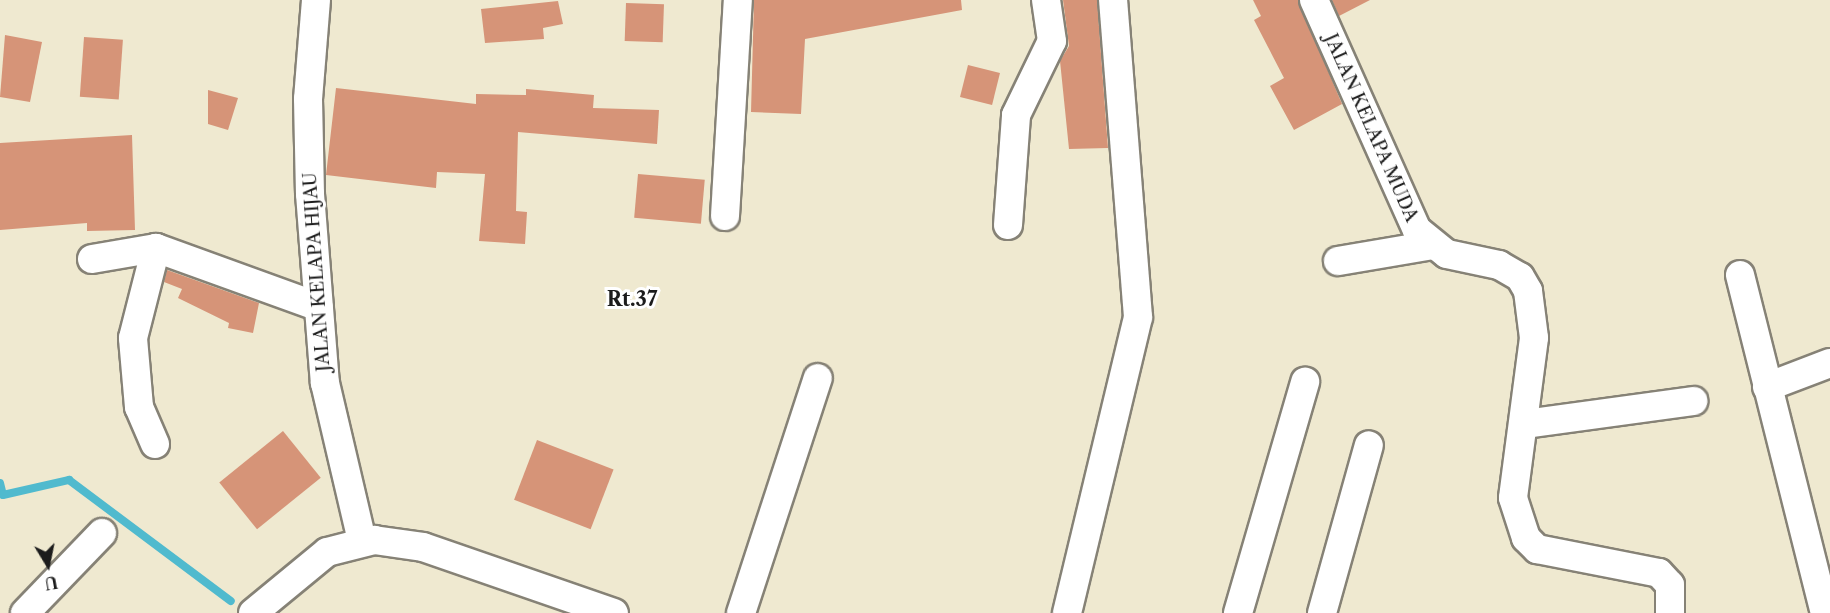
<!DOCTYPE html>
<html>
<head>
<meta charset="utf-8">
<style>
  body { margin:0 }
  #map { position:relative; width:1830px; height:613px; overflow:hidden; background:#efe9d0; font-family:"Libre Caslon Text",serif }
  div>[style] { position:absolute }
  .stream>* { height:8px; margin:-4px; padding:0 4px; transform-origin:4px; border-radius:4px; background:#50bace }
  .building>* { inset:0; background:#d69478; transform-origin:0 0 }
  .roads { filter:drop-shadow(2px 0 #868276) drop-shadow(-2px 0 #868276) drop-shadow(0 2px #868276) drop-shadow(0 -2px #868276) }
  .minor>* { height:28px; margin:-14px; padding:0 14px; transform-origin:14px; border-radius:14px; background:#fff }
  span { translate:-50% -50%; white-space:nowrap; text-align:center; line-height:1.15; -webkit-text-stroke:6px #fff; paint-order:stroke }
  .street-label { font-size:18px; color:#1c1c1c }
  .neighbourhood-label { font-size:20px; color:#1c1c1c; font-weight:700 }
  .north { position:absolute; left:18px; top:535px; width:60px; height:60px; -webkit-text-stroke:4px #fff; paint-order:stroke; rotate:170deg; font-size:16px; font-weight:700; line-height:24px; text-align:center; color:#1c1c1c }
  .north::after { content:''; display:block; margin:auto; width:21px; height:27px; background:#1c1c1c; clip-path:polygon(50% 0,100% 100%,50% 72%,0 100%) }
</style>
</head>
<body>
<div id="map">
  <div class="stream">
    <div style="left:0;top:483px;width:12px;rotate:76deg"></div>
    <div style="left:3px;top:495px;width:68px;rotate:-12.8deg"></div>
    <div style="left:69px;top:480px;width:202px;rotate:36.8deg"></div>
  </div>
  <div class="building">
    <div style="clip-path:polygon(754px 0,961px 0,962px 10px,805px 39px,801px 114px,751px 112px)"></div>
    <div style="clip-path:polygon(1063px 0,1097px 0,1108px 148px,1069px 149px,1060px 61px,1069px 46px)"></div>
    <div style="clip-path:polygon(1253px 0,1298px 0,1342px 104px,1294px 130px,1270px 86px,1284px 78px,1254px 20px,1261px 16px)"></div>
    <div style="clip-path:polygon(1332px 0,1370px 0,1339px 16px)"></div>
    <div style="clip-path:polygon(558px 1px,563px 24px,543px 28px,544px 39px,485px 43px,481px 9px)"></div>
    <div style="left:626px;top:3px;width:38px;height:38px;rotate:2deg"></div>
    <div style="clip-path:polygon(5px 35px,42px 42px,30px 102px,0 97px)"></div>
    <div style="left:84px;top:37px;width:39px;height:60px;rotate:4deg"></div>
    <div style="left:968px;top:65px;width:33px;height:33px;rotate:14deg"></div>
    <div style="clip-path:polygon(336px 88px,476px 104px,476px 94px,526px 95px,526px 89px,594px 95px,593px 108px,659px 110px,657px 144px,518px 132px,516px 211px,527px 212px,525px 244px,479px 241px,485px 174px,437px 172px,436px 188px,326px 175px)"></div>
    <div style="clip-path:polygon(208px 90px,238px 98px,228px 130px,208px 124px)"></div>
    <div style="clip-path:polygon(132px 135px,135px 230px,87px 231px,87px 223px,0 230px,0 143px)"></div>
    <div style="left:638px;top:174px;width:67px;height:44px;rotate:5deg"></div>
    <div style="clip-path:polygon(167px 270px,259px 303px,253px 333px,228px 328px,229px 323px,178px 298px,182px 289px,164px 282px)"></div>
    <div style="left:283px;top:431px;width:60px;height:82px;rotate:51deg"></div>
    <div style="left:537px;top:440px;width:82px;height:64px;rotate:21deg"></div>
  </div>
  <div class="roads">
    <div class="minor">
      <div style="left:316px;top:0;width:99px;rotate:94.6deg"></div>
      <div style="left:308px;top:99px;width:95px;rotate:88.8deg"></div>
      <div style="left:310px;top:194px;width:190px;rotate:85.5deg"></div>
      <div style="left:325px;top:383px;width:162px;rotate:76.8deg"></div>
      <div style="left:1314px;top:0;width:252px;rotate:65.9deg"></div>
      <div style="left:1417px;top:230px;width:38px;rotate:39deg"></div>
      <div style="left:1447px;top:254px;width:53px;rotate:11.9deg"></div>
      <div style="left:1499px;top:265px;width:24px;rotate:30deg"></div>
      <div style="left:1520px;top:277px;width:16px;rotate:60deg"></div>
      <div style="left:1528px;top:291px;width:47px;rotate:82.7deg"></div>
      <div style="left:1534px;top:338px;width:161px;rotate:97.5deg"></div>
      <div style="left:1513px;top:498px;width:42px;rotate:72deg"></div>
      <div style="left:1526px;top:538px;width:16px;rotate:45deg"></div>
      <div style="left:1537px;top:549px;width:124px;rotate:11.1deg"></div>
      <div style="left:1659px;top:573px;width:16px;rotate:47deg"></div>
      <div style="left:1670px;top:585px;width:28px;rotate:90deg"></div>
      <div style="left:725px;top:216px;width:216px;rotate:-86.6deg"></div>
      <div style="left:1008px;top:225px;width:110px;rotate:-85.8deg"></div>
      <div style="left:1016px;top:115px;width:82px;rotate:-64.1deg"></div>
      <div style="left:1052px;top:41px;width:41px;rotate:-98.3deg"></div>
      <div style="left:92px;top:259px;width:65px;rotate:-9.8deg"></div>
      <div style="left:156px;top:248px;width:173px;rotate:19.9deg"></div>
      <div style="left:1338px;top:261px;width:96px;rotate:-9.6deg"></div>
      <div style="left:1740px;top:275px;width:349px;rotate:75.9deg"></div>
      <div style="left:1767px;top:387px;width:67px;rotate:-20.9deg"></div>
      <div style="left:1525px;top:424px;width:170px;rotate:-7.8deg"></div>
      <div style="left:155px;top:444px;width:40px;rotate:-113.4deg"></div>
      <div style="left:139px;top:407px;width:69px;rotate:-95deg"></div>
      <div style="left:133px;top:338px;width:93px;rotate:-75.7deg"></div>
      <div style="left:25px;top:613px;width:111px;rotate:-46.1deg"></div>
      <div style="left:253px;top:613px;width:96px;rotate:-39.5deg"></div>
      <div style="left:327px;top:552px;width:49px;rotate:-14.3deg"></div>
      <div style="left:374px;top:540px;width:49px;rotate:8.1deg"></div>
      <div style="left:423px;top:547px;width:202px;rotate:19.1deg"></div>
      <div style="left:741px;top:613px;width:247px;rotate:-71.9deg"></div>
      <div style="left:1067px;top:613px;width:304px;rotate:-76.5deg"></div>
      <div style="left:1138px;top:317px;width:318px;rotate:-94.5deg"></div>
      <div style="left:1238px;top:613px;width:241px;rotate:-73.8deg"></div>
      <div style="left:1322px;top:613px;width:174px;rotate:-74.4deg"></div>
    </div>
  </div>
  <div class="street-label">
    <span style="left:1371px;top:128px;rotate:66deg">JALAN KELAPA MUDA</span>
    <span style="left:317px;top:272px;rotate:-94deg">JALAN KELAPA HIJAU</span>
  </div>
  <div class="neighbourhood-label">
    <span style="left:632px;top:299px">Rt.37</span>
  </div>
  <div class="north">U</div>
</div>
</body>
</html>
